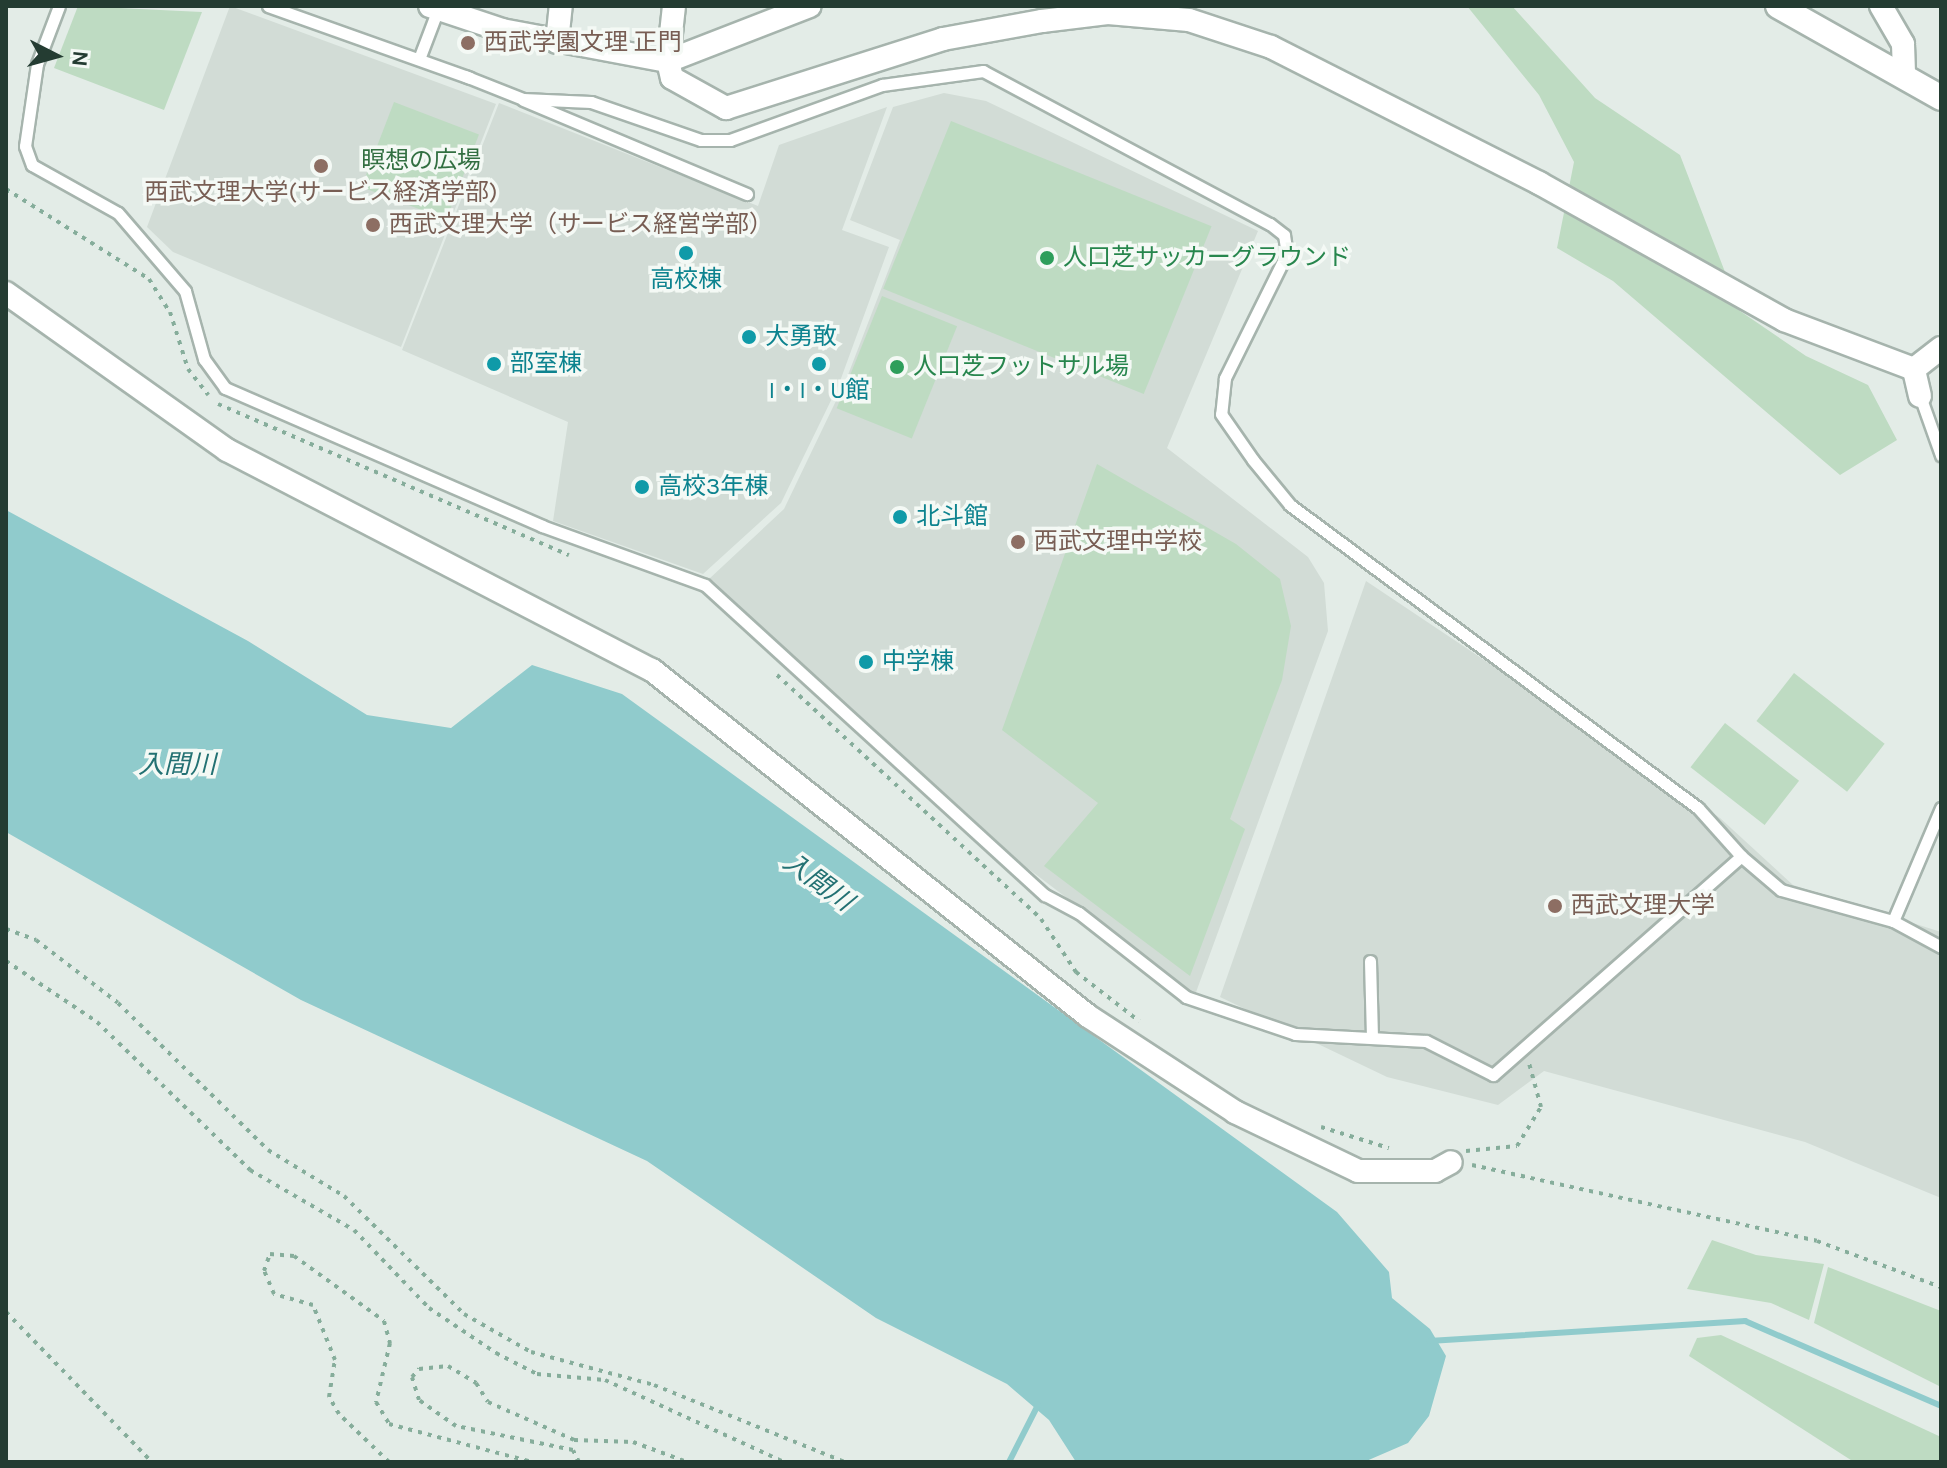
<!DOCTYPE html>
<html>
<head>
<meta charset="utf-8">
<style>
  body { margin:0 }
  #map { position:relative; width:1947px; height:1468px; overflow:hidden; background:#e3ece7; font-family:Karla,"Noto Sans JP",sans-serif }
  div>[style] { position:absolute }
  .built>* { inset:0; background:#d2dcd6 }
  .green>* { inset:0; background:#bedbc2; transform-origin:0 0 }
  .water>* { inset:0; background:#90cbcc }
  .stream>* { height:6px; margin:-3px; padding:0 3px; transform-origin:3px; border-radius:3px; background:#90cbcc }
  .path>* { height:4px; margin-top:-2px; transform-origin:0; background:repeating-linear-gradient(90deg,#86ad9b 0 4px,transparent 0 10px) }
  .roads { filter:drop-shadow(2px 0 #a6b4ad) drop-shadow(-2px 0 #a6b4ad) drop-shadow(0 2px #a6b4ad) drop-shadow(0 -2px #a6b4ad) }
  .lane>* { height:11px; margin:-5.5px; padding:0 5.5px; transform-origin:5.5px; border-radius:5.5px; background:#fff }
  .street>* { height:22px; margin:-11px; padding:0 11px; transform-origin:11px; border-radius:11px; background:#fff }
  .secondary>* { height:24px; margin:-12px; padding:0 12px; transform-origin:12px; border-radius:12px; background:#fff }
  .dots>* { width:22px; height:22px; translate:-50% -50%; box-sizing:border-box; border:4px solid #f4f9f5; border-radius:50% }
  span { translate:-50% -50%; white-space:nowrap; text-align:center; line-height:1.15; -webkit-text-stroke:7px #f4f9f5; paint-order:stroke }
  .education-label { font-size:24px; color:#785e54 }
  .left { translate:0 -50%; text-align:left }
  .park-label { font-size:24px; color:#326f41 }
  .leisure-label { font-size:24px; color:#27864d }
  .culture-label { font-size:24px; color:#0d838f }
  .water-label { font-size:26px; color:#237173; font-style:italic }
  .frame { position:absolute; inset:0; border:8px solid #243c32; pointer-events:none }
  .north { position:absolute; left:16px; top:16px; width:80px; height:80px; -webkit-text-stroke:6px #f4f9f5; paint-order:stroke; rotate:96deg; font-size:22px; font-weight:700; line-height:32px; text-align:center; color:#243c32 }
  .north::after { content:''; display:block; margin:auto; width:28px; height:36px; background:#243c32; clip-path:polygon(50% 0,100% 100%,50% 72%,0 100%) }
</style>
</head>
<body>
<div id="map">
  <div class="built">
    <div style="clip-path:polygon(230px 6px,496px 104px,401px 347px,173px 252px,147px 227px)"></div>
    <div style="clip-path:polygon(944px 93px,986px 101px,1258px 231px,1167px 448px,1308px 557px,1324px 583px,1328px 631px,1195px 995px,1026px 867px,709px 579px,784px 509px,846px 380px,900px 240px,850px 220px,893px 107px)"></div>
    <div style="clip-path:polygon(499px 103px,758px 206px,779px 145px,887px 107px,842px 230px,889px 247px,839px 384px,781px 503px,703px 574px,553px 521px,568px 422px,402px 350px)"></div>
    <div style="clip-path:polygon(1366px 581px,1720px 818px,1793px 885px,1941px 932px,1941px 1198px,1805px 1142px,1544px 1071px,1498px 1105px,1387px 1077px,1220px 997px)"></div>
  </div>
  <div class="green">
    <div style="clip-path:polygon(78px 6px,202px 12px,164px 110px,54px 68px)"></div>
    <div style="clip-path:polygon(1467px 6px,1512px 6px,1595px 98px,1680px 155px,1740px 311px,1806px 356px,1868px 385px,1897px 440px,1840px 475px,1613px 281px,1557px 248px,1574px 162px,1539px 95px)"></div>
    <div style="left:394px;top:102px;width:91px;height:91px;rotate:21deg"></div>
    <div style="left:951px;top:121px;width:281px;height:181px;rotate:22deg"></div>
    <div style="left:882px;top:296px;width:81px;height:121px;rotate:22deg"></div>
    <div style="clip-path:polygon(1097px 464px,1236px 544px,1280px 579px,1291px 626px,1282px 680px,1230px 819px,1245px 829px,1190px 976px,1044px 866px,1098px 803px,1002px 730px)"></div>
    <div style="left:1794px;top:673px;width:115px;height:61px;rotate:38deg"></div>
    <div style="left:1725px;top:723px;width:94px;height:56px;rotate:38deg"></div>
    <div style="clip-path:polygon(1712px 1240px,1756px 1255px,1824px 1264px,1809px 1320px,1771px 1303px,1687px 1289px)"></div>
    <div style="clip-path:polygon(1828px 1267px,1941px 1311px,1941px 1387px,1814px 1323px)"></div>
    <div style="clip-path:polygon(1721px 1335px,1941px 1437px,1941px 1462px,1854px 1462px,1689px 1356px,1697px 1338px)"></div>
  </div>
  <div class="water">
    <div style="clip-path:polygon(6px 510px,248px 641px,367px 715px,451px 728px,532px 665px,622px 694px,1337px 1212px,1389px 1272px,1392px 1298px,1430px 1329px,1446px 1356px,1429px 1416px,1408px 1443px,1364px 1462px,1076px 1462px,1049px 1420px,1007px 1384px,876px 1318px,647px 1161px,301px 1000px,6px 832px)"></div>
  </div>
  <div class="stream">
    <div style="left:1429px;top:1341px;width:317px;rotate:-3.6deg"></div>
    <div style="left:1745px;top:1321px;width:214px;rotate:23.4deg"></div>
    <div style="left:1009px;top:1462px;width:64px;rotate:-63deg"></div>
  </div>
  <div class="path">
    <div style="left:6px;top:189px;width:169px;rotate:32.2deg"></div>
    <div style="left:149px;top:279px;width:39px;rotate:58deg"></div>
    <div style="left:170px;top:312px;width:60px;rotate:72.5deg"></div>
    <div style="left:188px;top:369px;width:33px;rotate:52deg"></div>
    <div style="left:218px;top:404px;width:382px;rotate:23.3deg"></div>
    <div style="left:777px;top:675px;width:359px;rotate:42.7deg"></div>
    <div style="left:1041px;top:919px;width:64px;rotate:56.6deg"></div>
    <div style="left:1076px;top:972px;width:80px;rotate:37.9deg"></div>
    <div style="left:6px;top:929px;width:32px;rotate:20deg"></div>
    <div style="left:36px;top:940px;width:103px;rotate:37.5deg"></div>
    <div style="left:118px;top:1003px;width:210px;rotate:44.4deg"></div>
    <div style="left:268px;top:1150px;width:89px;rotate:31.2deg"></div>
    <div style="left:344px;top:1196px;width:168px;rotate:44.5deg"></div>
    <div style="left:464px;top:1314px;width:77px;rotate:29.6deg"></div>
    <div style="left:531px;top:1352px;width:127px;rotate:15deg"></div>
    <div style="left:654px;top:1385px;width:206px;rotate:22deg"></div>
    <div style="left:6px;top:961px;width:110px;rotate:33.8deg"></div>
    <div style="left:97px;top:1022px;width:213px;rotate:44deg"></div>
    <div style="left:250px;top:1170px;width:120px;rotate:30deg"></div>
    <div style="left:354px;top:1230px;width:108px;rotate:46.1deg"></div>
    <div style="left:429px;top:1308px;width:81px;rotate:33.9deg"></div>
    <div style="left:496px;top:1353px;width:46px;rotate:27.1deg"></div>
    <div style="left:537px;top:1374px;width:68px;rotate:5deg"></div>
    <div style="left:605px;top:1380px;width:197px;rotate:24.6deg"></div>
    <div style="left:1321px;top:1127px;width:71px;rotate:17.2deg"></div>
    <div style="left:1466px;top:1151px;width:51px;rotate:-5.6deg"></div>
    <div style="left:1517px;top:1146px;width:46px;rotate:-58.4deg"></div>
    <div style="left:1541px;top:1107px;width:46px;rotate:-105.3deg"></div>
    <div style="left:1472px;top:1165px;width:353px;rotate:12.4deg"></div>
    <div style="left:1817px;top:1241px;width:132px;rotate:20.4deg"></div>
    <div style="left:6px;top:1312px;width:209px;rotate:45.8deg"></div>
    <div style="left:389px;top:1462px;width:69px;rotate:-136.2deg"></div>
    <div style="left:339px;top:1414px;width:20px;rotate:-120deg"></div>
    <div style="left:329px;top:1397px;width:37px;rotate:-81deg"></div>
    <div style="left:335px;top:1360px;width:59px;rotate:-111.8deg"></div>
    <div style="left:313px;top:1305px;width:41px;rotate:-164.2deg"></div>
    <div style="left:274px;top:1294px;width:25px;rotate:-113deg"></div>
    <div style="left:264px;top:1271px;width:18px;rotate:-71deg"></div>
    <div style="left:270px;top:1254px;width:24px;rotate:5deg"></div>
    <div style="left:294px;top:1256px;width:111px;rotate:35.8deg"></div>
    <div style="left:384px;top:1321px;width:23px;rotate:75deg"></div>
    <div style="left:390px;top:1343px;width:61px;rotate:103.3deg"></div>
    <div style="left:376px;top:1402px;width:26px;rotate:59deg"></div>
    <div style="left:389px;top:1424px;width:148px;rotate:14.9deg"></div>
    <div style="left:579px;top:1462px;width:13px;rotate:-117deg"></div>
    <div style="left:573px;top:1450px;width:119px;rotate:-168.4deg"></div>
    <div style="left:456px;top:1426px;width:45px;rotate:-144.9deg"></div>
    <div style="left:419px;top:1400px;width:24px;rotate:-107deg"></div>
    <div style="left:412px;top:1377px;width:11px;rotate:-49deg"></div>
    <div style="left:419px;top:1369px;width:29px;rotate:-6deg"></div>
    <div style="left:448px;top:1366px;width:33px;rotate:31deg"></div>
    <div style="left:476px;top:1383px;width:22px;rotate:58deg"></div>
    <div style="left:488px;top:1402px;width:94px;rotate:23.8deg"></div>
    <div style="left:574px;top:1440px;width:59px;rotate:1.9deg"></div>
    <div style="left:633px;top:1442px;width:58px;rotate:20.3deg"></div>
  </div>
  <div class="roads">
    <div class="lane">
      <div style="left:59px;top:6px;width:62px;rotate:110.8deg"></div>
      <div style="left:37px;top:64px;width:83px;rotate:98.3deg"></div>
      <div style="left:25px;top:146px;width:20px;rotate:70deg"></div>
      <div style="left:32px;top:165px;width:98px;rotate:29.2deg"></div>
      <div style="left:118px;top:213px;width:103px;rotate:49.3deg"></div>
      <div style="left:185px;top:291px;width:71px;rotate:74.4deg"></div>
      <div style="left:204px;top:359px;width:36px;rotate:54deg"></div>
      <div style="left:225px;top:388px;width:346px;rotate:23.5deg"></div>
      <div style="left:542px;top:526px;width:173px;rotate:19.9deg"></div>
      <div style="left:705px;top:585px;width:460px;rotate:42.4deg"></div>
      <div style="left:1045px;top:895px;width:38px;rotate:28deg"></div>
      <div style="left:1079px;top:913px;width:136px;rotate:38.1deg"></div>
      <div style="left:1186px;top:997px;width:115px;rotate:18.7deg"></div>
      <div style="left:1295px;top:1034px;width:131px;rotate:3.1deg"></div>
      <div style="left:1426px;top:1041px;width:75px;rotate:26.9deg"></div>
      <div style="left:1493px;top:1075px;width:331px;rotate:-41.4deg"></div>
      <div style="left:1741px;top:856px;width:52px;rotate:40.4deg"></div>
      <div style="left:1781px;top:890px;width:116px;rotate:15.5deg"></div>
      <div style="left:1893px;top:921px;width:55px;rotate:28.4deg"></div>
      <div style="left:268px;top:6px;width:214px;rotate:19.6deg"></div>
      <div style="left:419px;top:59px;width:53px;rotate:-69.2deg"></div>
      <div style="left:465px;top:76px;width:62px;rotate:21.6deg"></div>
      <div style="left:523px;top:99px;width:68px;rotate:2.5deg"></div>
      <div style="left:591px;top:102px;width:116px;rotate:19.1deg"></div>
      <div style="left:701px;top:140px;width:29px"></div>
      <div style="left:730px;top:140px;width:162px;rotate:-19.9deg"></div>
      <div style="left:882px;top:85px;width:102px;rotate:-7.9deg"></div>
      <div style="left:983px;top:71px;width:325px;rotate:28.1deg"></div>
      <div style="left:1270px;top:224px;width:18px;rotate:38deg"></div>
      <div style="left:1284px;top:235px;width:18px;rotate:81deg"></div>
      <div style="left:1287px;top:253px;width:140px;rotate:116.4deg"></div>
      <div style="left:1225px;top:378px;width:36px;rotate:96deg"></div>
      <div style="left:1221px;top:414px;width:56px;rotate:55.2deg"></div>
      <div style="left:1253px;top:460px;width:58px;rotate:50.6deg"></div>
      <div style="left:1290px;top:505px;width:508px;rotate:36.6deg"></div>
      <div style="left:1698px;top:808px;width:64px;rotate:48.1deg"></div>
      <div style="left:523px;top:100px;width:243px;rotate:22.8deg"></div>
      <div style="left:1920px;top:396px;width:63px;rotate:70.4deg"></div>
      <div style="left:1893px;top:921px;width:123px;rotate:-67deg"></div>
      <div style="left:1370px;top:961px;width:76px;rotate:88.5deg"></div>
    </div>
    <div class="street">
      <div style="left:430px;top:6px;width:76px;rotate:18.4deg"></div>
      <div style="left:502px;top:30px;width:169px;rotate:10.6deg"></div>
      <div style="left:668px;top:61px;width:17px;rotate:77deg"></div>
      <div style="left:672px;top:78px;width:62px;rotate:29.1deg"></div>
      <div style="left:726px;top:108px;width:228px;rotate:-17.6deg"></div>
      <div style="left:943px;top:39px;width:101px;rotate:-10.3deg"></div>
      <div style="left:1042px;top:21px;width:66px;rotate:-6.9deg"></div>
      <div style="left:1108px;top:13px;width:81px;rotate:4.9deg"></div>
      <div style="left:1189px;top:20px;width:86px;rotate:18.2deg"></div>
      <div style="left:1271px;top:47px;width:301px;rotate:26.9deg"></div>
      <div style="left:1539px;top:183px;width:281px;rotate:29.2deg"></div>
      <div style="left:1784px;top:320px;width:139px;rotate:20.7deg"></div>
      <div style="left:674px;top:6px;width:55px;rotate:96.2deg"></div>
      <div style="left:668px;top:61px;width:152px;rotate:-21.2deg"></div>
      <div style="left:1881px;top:6px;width:44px;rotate:59.9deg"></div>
      <div style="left:1903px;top:44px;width:33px;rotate:88deg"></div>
      <div style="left:557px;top:42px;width:36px;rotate:-84deg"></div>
      <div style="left:6px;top:293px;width:271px;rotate:35.4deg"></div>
      <div style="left:227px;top:450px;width:479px;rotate:27.4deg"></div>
      <div style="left:652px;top:670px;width:557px;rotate:38.43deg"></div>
      <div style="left:1088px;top:1016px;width:176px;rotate:33.1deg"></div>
      <div style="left:1235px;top:1112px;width:136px;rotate:25.6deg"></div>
      <div style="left:1358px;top:1171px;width:77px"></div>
      <div style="left:1435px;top:1171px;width:18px;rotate:-29deg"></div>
      <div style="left:1920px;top:396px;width:28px;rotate:-103deg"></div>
      <div style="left:1914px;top:369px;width:34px;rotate:-38deg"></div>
    </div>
    <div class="secondary">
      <div style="left:1778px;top:6px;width:187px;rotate:29.4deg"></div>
    </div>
  </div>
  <div class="dots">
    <div style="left:468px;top:43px;background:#8d6e63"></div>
    <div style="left:321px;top:166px;background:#8d6e63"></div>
    <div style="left:373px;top:225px;background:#8d6e63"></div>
    <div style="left:686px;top:253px;background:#0f9aa8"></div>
    <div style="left:1047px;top:258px;background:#2e9e5b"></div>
    <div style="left:749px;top:337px;background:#0f9aa8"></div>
    <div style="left:494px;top:364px;background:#0f9aa8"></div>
    <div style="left:819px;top:364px;background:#0f9aa8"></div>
    <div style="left:897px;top:367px;background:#2e9e5b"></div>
    <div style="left:642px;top:487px;background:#0f9aa8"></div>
    <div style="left:900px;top:517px;background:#0f9aa8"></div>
    <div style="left:1018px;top:542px;background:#8d6e63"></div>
    <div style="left:866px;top:662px;background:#0f9aa8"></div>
    <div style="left:1555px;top:906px;background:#8d6e63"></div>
  </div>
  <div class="education-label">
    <span class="left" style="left:484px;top:43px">西武学園文理 正門</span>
    <span style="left:321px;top:193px">西武文理大学(サービス経済学部)</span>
    <span class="left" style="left:389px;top:225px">西武文理大学（サービス経営学部）</span>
    <span class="left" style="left:1034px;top:542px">西武文理中学校</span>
    <span class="left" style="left:1571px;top:906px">西武文理大学</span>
  </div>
  <div class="park-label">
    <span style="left:421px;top:161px">瞑想の広場</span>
  </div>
  <div class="leisure-label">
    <span class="left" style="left:1063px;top:258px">人口芝サッカーグラウンド</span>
    <span class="left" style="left:913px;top:367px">人口芝フットサル場</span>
  </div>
  <div class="culture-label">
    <span style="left:686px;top:280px">高校棟</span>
    <span class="left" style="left:765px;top:337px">大勇敢</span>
    <span class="left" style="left:510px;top:364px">部室棟</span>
    <span style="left:819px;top:391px">I・I・U館</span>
    <span class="left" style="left:658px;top:487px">高校3年棟</span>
    <span class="left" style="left:916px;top:517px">北斗館</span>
    <span class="left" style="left:882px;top:662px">中学棟</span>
  </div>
  <div class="water-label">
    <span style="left:177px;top:765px">入間川</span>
    <span style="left:818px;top:882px;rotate:36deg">入間川</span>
  </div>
  <div class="frame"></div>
  <div class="north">N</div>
</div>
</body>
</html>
